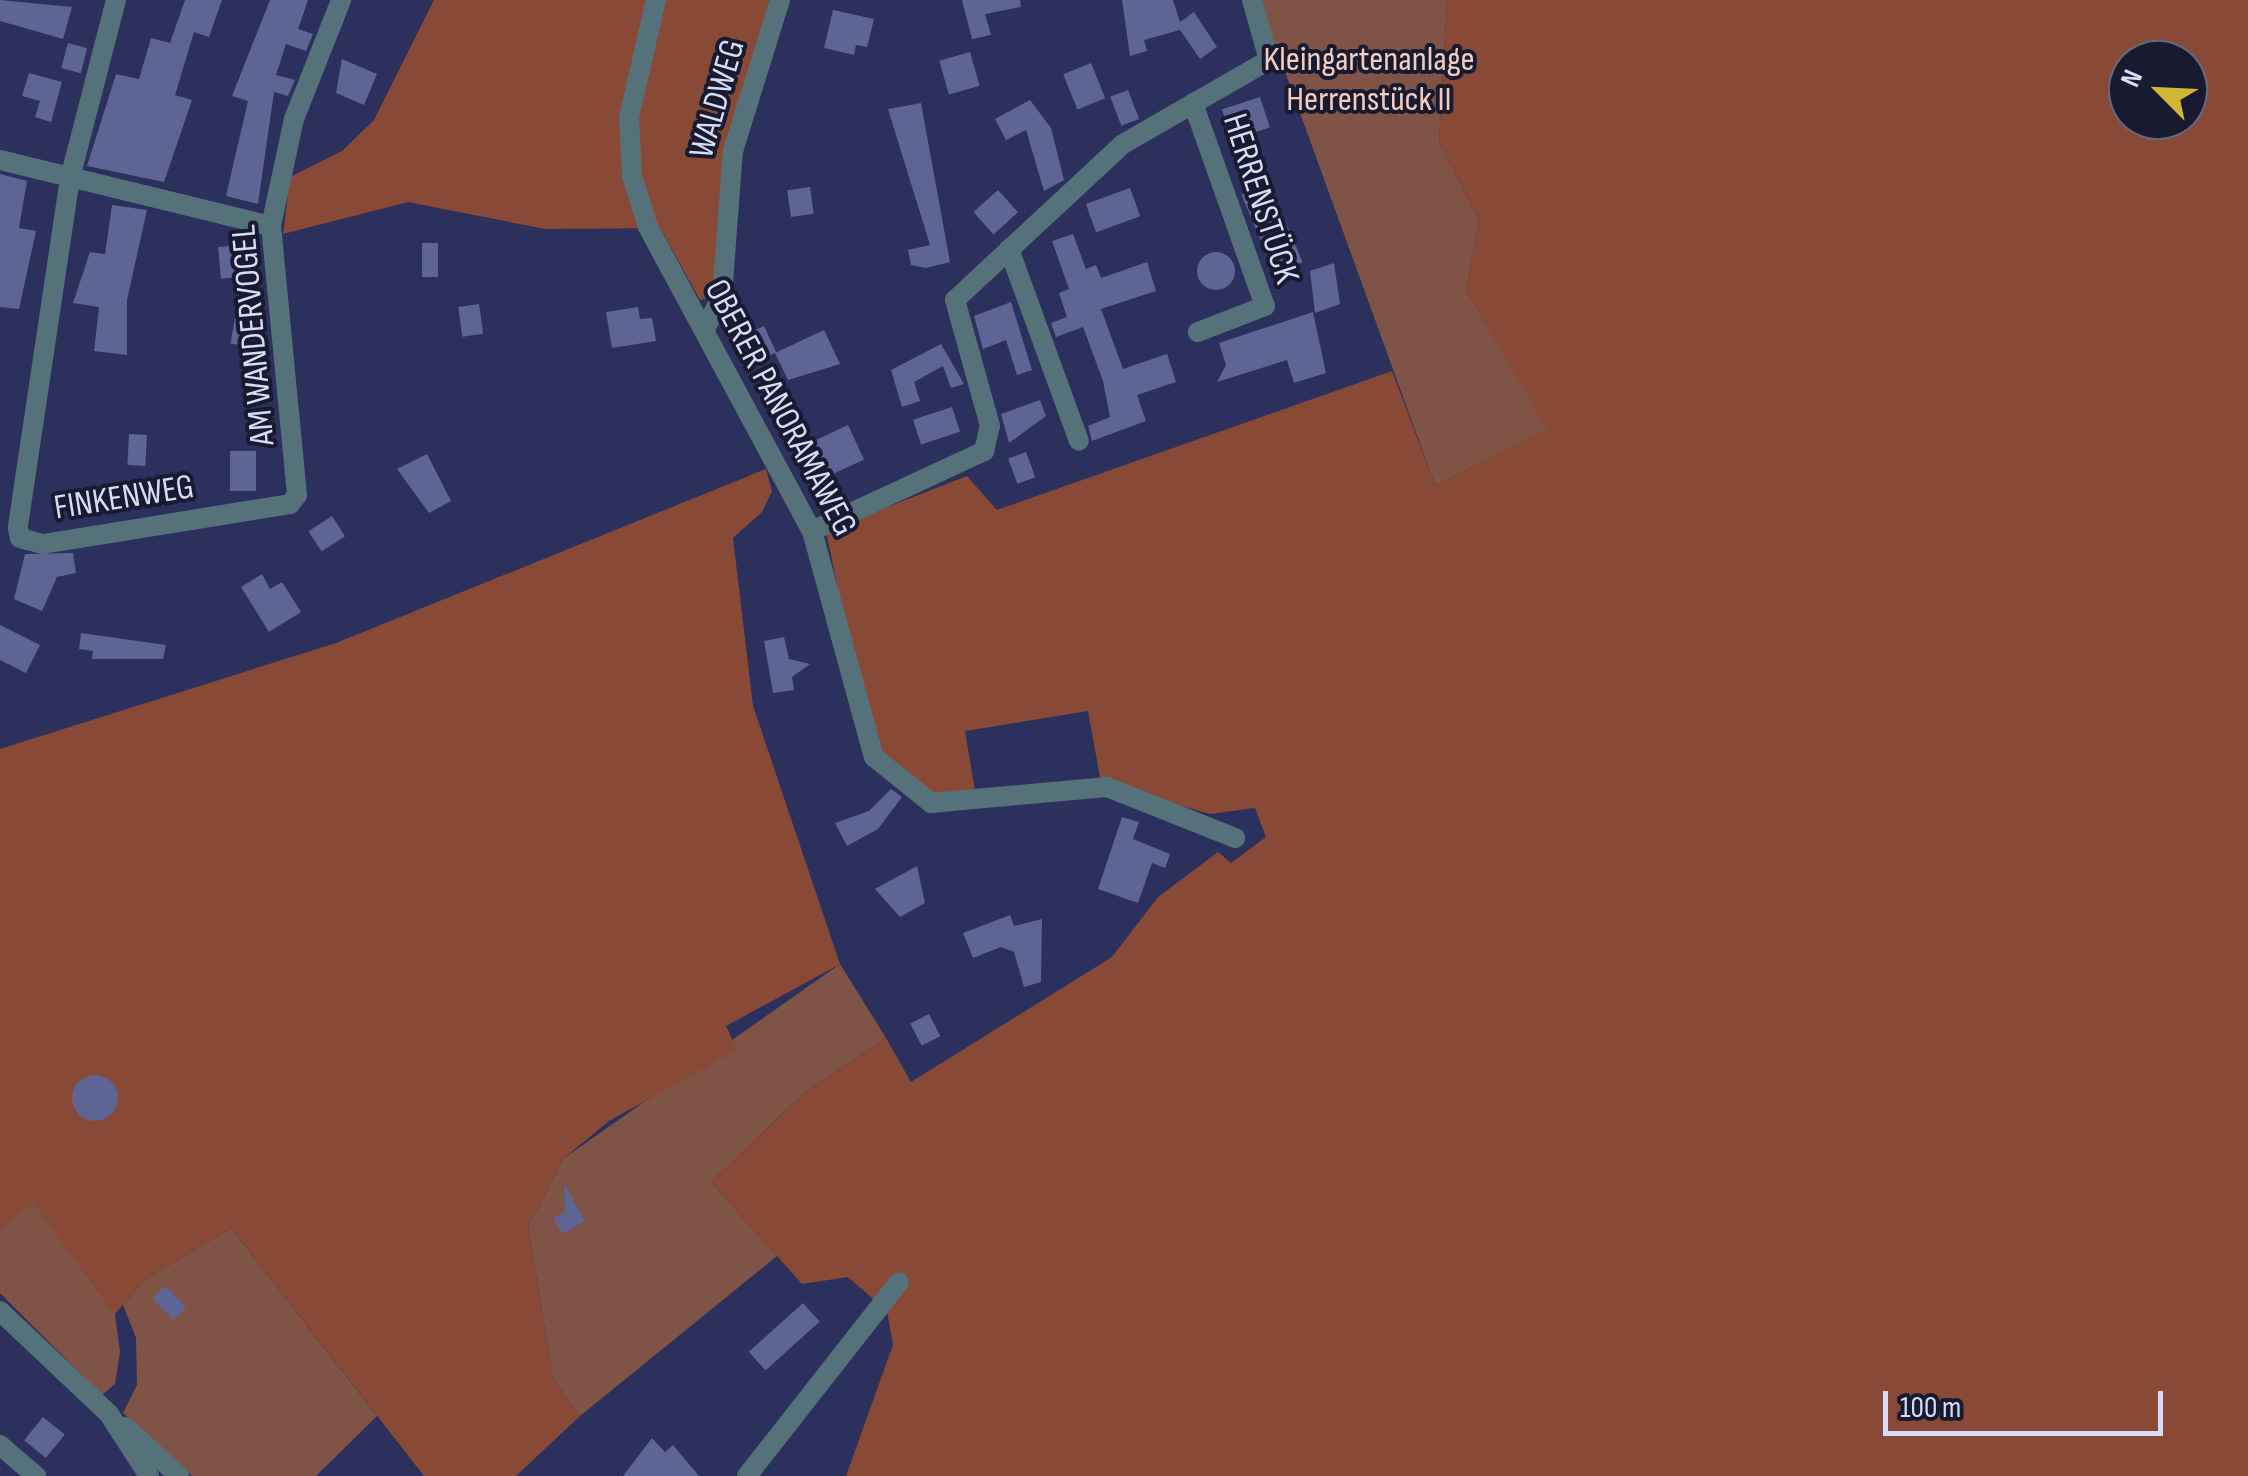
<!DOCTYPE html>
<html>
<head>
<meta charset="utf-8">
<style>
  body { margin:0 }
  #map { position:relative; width:2248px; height:1476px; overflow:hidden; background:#2c305c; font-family:"Sofia Sans Condensed",sans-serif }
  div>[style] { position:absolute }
  .green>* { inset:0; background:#7f5446 }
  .forest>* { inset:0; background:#884a37 }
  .building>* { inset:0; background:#5e6494; transform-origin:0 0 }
  .round { border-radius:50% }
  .minor>* { height:20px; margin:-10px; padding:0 10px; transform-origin:10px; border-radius:10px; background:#557179 }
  span { translate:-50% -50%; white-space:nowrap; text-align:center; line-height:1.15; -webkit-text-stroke:8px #181b2f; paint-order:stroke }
  .park-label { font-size:35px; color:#f4cdc0 }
  .street-label { font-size:35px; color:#d7dcf8 }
  .north { position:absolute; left:2108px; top:40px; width:100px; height:100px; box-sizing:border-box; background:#181b2f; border:2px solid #64687f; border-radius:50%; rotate:294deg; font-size:28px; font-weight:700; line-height:40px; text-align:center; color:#d7dcf8 }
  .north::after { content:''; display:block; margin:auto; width:35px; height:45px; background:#d0b736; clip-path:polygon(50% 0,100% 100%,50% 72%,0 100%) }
  .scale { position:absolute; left:1883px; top:1391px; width:280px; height:45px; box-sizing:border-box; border:5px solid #d7dcf8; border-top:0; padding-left:12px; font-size:30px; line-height:35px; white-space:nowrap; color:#d7dcf8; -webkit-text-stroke:8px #181b2f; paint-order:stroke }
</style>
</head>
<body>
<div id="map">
  <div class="green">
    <div style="clip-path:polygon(1259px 0,1447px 0,1439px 142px,1479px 221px,1466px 290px,1548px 430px,1435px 485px)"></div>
    <div style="clip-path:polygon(840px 964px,886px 1038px,805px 1092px,711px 1182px,777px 1256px,580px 1416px,553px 1379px,528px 1227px,563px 1159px)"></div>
    <div style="clip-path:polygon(33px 1202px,115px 1314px,120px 1352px,115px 1384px,102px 1395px,0 1293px,0 1229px)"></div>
    <div style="clip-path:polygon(231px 1228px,377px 1416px,316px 1476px,192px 1476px,123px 1413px,137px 1385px,136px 1338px,123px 1305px,146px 1279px)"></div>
  </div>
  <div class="forest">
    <div style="clip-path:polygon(434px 0,773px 0,715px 296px,700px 300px,660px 228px,545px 229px,408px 202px,283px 234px,290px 177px,342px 151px,374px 120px)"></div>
    <div style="clip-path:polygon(evenodd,1447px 0,2248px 0,2248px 1476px,846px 1476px,893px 1345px,887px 1311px,848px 1277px,802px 1284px,711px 1182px,805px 1092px,886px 1038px,911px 1082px,1112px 957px,1158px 897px,1218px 852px,1231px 863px,1266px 837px,1255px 808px,1210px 814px,1101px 783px,1088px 711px,965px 731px,976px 797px,938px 796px,886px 760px,861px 701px,826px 531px,967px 476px,997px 510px,1392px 371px,1435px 485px,1547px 430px,1466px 290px,1479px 221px,1439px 142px,1447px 0,2128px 60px,2188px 60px,2188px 120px,2128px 120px,2128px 60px)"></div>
    <div style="clip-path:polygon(766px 469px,772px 491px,762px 512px,733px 538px,753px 706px,840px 964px,726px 1026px,737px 1050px,609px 1121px,563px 1159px,528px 1227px,553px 1379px,580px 1416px,516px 1476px,424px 1476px,231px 1228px,146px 1279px,115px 1314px,33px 1203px,0 1229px,0 749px,336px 643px)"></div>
  </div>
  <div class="building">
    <div style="clip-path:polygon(0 0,72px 7px,63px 39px,0 21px)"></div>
    <div style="clip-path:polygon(185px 0,222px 0,209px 37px,194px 32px,175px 95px,192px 100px,164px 182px,87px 166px,116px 74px,139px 79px,151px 38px,170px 43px)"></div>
    <div style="clip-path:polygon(270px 0,308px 0,298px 29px,313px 34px,306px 51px,286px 44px,276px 75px,295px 80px,288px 96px,274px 92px,258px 204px,226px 196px,248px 101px,232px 96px)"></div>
    <div style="clip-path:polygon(962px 0,1020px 0,1021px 7px,985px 14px,991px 35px,972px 39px)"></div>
    <div style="clip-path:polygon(1122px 0,1173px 0,1180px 22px,1194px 12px,1217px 47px,1200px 59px,1180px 30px,1144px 40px,1147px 51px,1130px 56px)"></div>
    <div style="clip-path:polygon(833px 10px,874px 19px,867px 47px,856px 45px,854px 55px,824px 48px)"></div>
    <div style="left:68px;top:43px;width:20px;height:26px;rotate:15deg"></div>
    <div style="left:970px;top:52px;width:35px;height:32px;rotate:74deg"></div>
    <div style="clip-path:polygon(342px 59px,377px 74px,364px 105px,336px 93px)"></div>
    <div style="left:1091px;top:63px;width:38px;height:30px;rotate:68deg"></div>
    <div style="clip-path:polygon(29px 73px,62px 82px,51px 122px,35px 117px,40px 101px,22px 96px)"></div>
    <div style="left:1128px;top:90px;width:31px;height:19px;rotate:69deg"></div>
    <div style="left:1260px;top:97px;width:32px;height:40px;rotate:72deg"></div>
    <div style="clip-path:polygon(1030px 100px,1051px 128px,1064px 180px,1044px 191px,1026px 130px,1006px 140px,995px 119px)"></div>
    <div style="clip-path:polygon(921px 103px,950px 262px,926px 268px,911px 265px,908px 250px,930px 245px,888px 109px)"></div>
    <div style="clip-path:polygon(0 174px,27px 181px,19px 228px,36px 231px,19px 309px,0 307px)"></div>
    <div style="left:1269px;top:183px;width:86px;height:30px;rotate:67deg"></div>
    <div style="left:810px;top:187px;width:27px;height:23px;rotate:82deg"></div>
    <div style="left:1130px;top:188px;width:30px;height:47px;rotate:70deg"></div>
    <div style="left:998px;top:190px;width:30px;height:33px;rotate:48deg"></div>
    <div style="clip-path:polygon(112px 205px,147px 210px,127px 300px,127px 355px,94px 351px,99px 307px,73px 303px,90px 252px,105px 254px)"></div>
    <div style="clip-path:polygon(1073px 234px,1086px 269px,1096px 265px,1101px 278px,1147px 262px,1156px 291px,1101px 309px,1123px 369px,1167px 354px,1176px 382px,1137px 395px,1146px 421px,1092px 441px,1088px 426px,1110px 417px,1103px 381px,1083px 327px,1056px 337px,1051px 323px,1067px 317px,1059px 293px,1069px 289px,1052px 241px)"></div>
    <div style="left:422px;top:243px;width:16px;height:34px"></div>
    <div style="left:240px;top:245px;width:32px;height:22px;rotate:85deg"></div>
    <div class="round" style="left:1197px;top:252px;width:38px;height:38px"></div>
    <div style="clip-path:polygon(1334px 263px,1340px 304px,1315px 313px,1310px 271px)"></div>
    <div style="clip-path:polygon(1011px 302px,1032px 370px,1017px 375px,1006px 340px,983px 349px,974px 316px)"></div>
    <div style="left:479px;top:304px;width:30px;height:21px;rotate:82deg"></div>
    <div style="clip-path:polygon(638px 307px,640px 319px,652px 318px,656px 341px,612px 348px,606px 312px)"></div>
    <div style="clip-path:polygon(1313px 312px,1326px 373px,1294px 383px,1287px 360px,1217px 382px,1226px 365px,1219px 343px)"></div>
    <div style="left:235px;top:318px;width:28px;height:26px;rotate:10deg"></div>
    <div style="left:764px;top:326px;width:29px;height:32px;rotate:65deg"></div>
    <div style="clip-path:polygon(824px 330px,840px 364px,788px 380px,775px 353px)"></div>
    <div style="clip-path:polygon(941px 344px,964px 384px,951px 388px,943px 366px,914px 382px,920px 401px,902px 407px,891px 370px)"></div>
    <div style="clip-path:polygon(1040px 400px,1046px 416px,1009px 443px,1001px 414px)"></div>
    <div style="left:952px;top:407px;width:26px;height:41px;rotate:72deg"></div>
    <div style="left:848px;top:425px;width:38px;height:43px;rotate:65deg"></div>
    <div style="left:129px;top:434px;width:18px;height:31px;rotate:3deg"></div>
    <div style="left:230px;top:451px;width:26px;height:40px"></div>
    <div style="left:1026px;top:452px;width:27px;height:19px;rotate:70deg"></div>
    <div style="clip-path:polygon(427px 454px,451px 501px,429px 513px,397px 469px)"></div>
    <div style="left:332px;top:516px;width:24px;height:28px;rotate:57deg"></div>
    <div style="clip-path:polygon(73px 553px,76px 573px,57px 577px,42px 611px,14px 599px,25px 554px)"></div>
    <div style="clip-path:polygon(262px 574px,270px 589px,282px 582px,301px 612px,269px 632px,241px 587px)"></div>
    <div style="clip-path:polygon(0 625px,40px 645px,26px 673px,0 660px)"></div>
    <div style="clip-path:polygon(81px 633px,166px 645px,163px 659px,92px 659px,93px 651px,79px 649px)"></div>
    <div style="clip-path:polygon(784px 637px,789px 659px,810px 664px,792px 677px,794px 690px,773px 693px,764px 641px)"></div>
    <div style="clip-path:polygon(891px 789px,902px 797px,878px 829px,847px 846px,835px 823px,869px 811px)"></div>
    <div style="clip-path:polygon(1122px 817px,1139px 822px,1133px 839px,1170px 854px,1165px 868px,1152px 863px,1138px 903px,1098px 889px)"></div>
    <div style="clip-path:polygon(917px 866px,925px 903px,900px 917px,875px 889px)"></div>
    <div style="clip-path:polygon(1010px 915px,1014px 926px,1042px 919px,1041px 982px,1024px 987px,1014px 952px,1001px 947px,973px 958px,963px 933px)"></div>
    <div style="left:929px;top:1014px;width:25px;height:21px;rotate:63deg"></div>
    <div class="round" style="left:72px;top:1075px;width:46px;height:46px"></div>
    <div style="clip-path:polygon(564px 1183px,585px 1221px,563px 1234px,553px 1218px,565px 1212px)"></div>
    <div style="left:165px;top:1286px;width:30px;height:18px;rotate:45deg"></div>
    <div style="left:803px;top:1303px;width:25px;height:73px;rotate:48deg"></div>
    <div style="left:43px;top:1417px;width:28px;height:30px;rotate:39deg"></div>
    <div style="clip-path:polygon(652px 1438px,665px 1452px,673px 1445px,699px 1476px,623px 1476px)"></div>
  </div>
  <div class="minor">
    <div style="left:116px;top:0;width:184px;rotate:104.5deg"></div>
    <div style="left:70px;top:178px;width:354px;rotate:98.5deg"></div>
    <div style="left:18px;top:528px;width:10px;rotate:79deg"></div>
    <div style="left:20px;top:538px;width:24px;rotate:15deg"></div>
    <div style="left:43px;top:544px;width:250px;rotate:-9.2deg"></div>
    <div style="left:290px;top:504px;width:11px;rotate:-52deg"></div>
    <div style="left:297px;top:495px;width:270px;rotate:-95.5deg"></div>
    <div style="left:271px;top:226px;width:109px;rotate:-77.9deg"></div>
    <div style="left:294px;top:119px;width:128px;rotate:-68.4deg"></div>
    <div style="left:656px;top:0;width:120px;rotate:103deg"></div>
    <div style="left:629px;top:117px;width:59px;rotate:87.1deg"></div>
    <div style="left:632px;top:176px;width:53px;rotate:72.6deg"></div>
    <div style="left:648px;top:227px;width:345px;rotate:61.7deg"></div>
    <div style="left:812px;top:531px;width:234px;rotate:74.7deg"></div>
    <div style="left:874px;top:757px;width:73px;rotate:38.9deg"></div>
    <div style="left:931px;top:803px;width:177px;rotate:-5.2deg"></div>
    <div style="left:1107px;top:787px;width:138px;rotate:21.7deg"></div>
    <div style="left:1193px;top:103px;width:215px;rotate:70.5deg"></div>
    <div style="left:1265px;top:306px;width:72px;rotate:158.8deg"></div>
    <div style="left:0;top:160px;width:279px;rotate:13.7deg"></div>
    <div style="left:1009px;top:249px;width:204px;rotate:70deg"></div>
    <div style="left:704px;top:331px;width:39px;rotate:-63deg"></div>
    <div style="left:722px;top:296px;width:145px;rotate:-85.7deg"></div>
    <div style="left:733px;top:151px;width:158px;rotate:-72.7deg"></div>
    <div style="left:812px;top:531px;width:190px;rotate:-24.9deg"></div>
    <div style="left:984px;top:451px;width:26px;rotate:-77deg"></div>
    <div style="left:990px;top:426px;width:131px;rotate:-105.5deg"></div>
    <div style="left:955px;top:300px;width:229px;rotate:-42.9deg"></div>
    <div style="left:1123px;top:144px;width:168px;rotate:-29.9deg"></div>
    <div style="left:1269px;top:60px;width:62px;rotate:-105.8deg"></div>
    <div style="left:0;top:1311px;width:150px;rotate:43.4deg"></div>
    <div style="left:109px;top:1414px;width:74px;rotate:57.2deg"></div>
    <div style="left:125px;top:1427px;width:73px;rotate:42.2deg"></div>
    <div style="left:0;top:1445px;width:48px;rotate:40.7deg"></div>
    <div style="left:747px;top:1476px;width:246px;rotate:-51.9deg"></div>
  </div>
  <div class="park-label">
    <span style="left:1369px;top:80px">Kleingartenanlage<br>Herrenstück II</span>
  </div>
  <div class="street-label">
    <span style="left:718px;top:99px;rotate:-74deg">WALDWEG</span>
    <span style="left:1260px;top:199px;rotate:72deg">HERRENSTÜCK</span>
    <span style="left:254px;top:335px;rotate:-95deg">AM WANDERVOGEL</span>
    <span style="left:780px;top:408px;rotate:62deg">OBERER PANORAMAWEG</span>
    <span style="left:124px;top:498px;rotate:-9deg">FINKENWEG</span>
  </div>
  <div class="north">N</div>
  <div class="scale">100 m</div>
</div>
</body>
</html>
